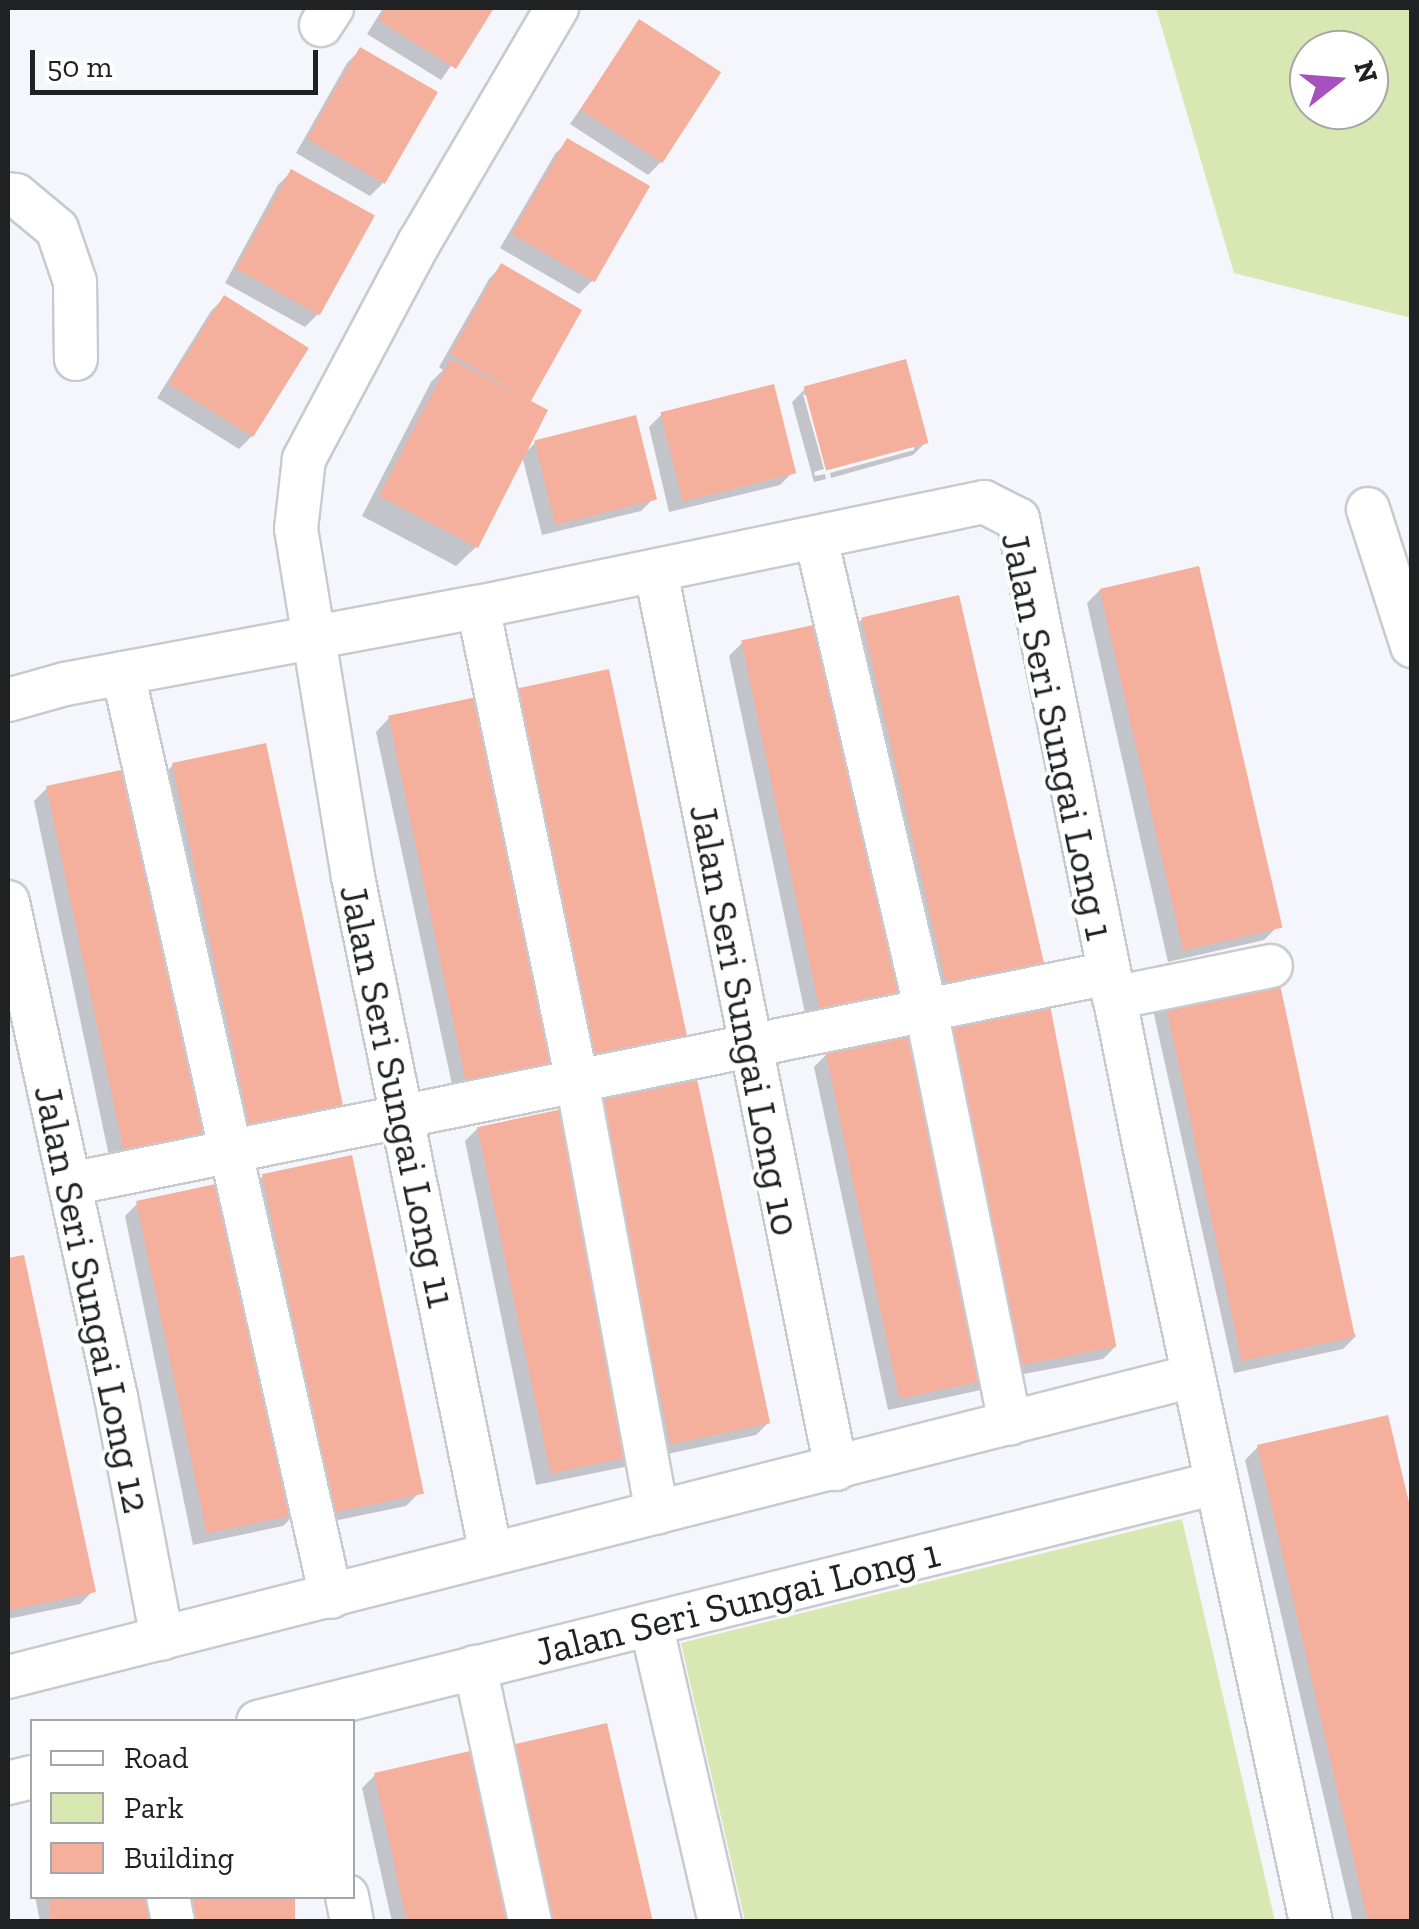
<!DOCTYPE html>
<html>
<head>
<meta charset="utf-8">
<style>
  body { margin:0 }
  #map { position:relative; width:1419px; height:1929px; overflow:hidden; background:#f4f6fc; font-family:"Zilla Slab",serif }
  div>[style] { position:absolute }
  .green>* { inset:0; background:#d9e7b2 }
  .shadow>* { inset:0; background:#0003 }
  .building>* { inset:0; background:#f4b09d; transform-origin:0 0 }
  .roads { filter:drop-shadow(2px 0 #c9cad0) drop-shadow(-2px 0 #c9cad0) drop-shadow(0 2px #c9cad0) drop-shadow(0 -2px #c9cad0) }
  .minor>* { height:42px; margin:-21px; padding:0 21px; transform-origin:21px; border-radius:21px; background:#fff }
  span { translate:-50% -50%; white-space:nowrap; text-align:center; line-height:1.15; -webkit-text-stroke:8px #fff; paint-order:stroke }
  .street-label { font-size:40px; color:#202123 }
  .frame { position:absolute; inset:0; border:10px solid #202123; pointer-events:none }
  .legend { position:absolute; left:30px; top:1719px; width:325px; height:180px; box-sizing:border-box; background:#fff; border:2px solid #a6a6a7; margin:0; padding:12px 18px; list-style:none; font-size:30px; color:#202123 }
  .legend li { display:flex; align-items:center; gap:20px; height:50px }
  .legend b { width:50px; border:2px solid #a6a6a7 }
  .north { position:absolute; left:1289px; top:30px; width:100px; height:100px; box-sizing:border-box; background:#fff; border:2px solid #a6a6a7; border-radius:50%; rotate:73deg; font-size:28px; font-weight:700; line-height:40px; text-align:center; color:#202123 }
  .north::after { content:''; display:block; margin:auto; width:35px; height:45px; background:#a751c0; clip-path:polygon(50% 0,100% 100%,50% 72%,0 100%) }
  .scale { position:absolute; left:30px; top:50px; width:288px; height:45px; box-sizing:border-box; border:5px solid #202123; border-top:0; padding-left:12px; font-size:30px; line-height:35px; white-space:nowrap; color:#202123; -webkit-text-stroke:8px #fff; paint-order:stroke }
</style>
</head>
<body>
<div id="map">
  <div class="green">
    <div style="clip-path:polygon(evenodd,1156px 8px,1411px 8px,1411px 318px,1234px 273px,1156px 8px,1309px 50px,1369px 50px,1369px 110px,1309px 110px,1309px 50px)"></div>
    <div style="clip-path:polygon(1182px 1519px,1275px 1921px,745px 1921px,681px 1643px)"></div>
  </div>
  <div class="shadow">
    <div style="clip-path:polygon(383px 8px,491px 8px,441px 80px,367px 34px)"></div>
    <div style="clip-path:polygon(639px 23px,661px 162px,648px 175px,570px 124px)"></div>
    <div style="clip-path:polygon(360px 50px,434px 92px,383px 183px,370px 196px,296px 153px,347px 63px)"></div>
    <div style="clip-path:polygon(568px 141px,646px 187px,592px 281px,579px 294px,500px 248px,555px 154px)"></div>
    <div style="clip-path:polygon(291px 172px,318px 314px,305px 327px,225px 283px,278px 185px)"></div>
    <div style="clip-path:polygon(501px 266px,529px 399px,525px 453px,535px 443px,654px 498px,641px 511px,542px 535px,522px 456px,476px 547px,456px 566px,362px 516px,431px 382px,443px 370px,439px 367px,489px 279px)"></div>
    <div style="clip-path:polygon(224px 298px,252px 436px,239px 449px,157px 398px,211px 311px)"></div>
    <div style="clip-path:polygon(805px 389px,926px 442px,913px 455px,831px 478px,830px 473px,914px 450px,914px 444px,803px 394px,824px 469px,814px 472px,815px 476px,825px 474px,826px 479px,814px 482px,792px 402px)"></div>
    <div style="clip-path:polygon(662px 414px,793px 472px,780px 485px,669px 512px,649px 427px)"></div>
    <div style="clip-path:polygon(1100px 590px,1277px 927px,1264px 940px,1168px 962px,1087px 603px)"></div>
    <div style="clip-path:polygon(862px 619px,1042px 971px,934px 1005px,849px 632px)"></div>
    <div style="clip-path:polygon(742px 643px,915px 999px,809px 1032px,729px 656px)"></div>
    <div style="clip-path:polygon(389px 718px,563px 1070px,456px 1103px,376px 732px)"></div>
    <div style="clip-path:polygon(173px 765px,342px 1118px,239px 1150px,160px 778px)"></div>
    <div style="clip-path:polygon(47px 788px,217px 1143px,113px 1175px,34px 801px)"></div>
    <div style="clip-path:polygon(1166px 997px,1356px 1336px,1343px 1349px,1234px 1373px,1153px 1010px)"></div>
    <div style="clip-path:polygon(953px 1026px,1116px 1346px,1103px 1359px,1008px 1377px,940px 1039px)"></div>
    <div style="clip-path:polygon(827px 1054px,994px 1377px,981px 1390px,888px 1410px,814px 1067px)"></div>
    <div style="clip-path:polygon(585px 1116px,769px 1422px,756px 1435px,658px 1456px)"></div>
    <div style="clip-path:polygon(478px 1128px,642px 1453px,629px 1466px,536px 1485px,465px 1141px)"></div>
    <div style="clip-path:polygon(263px 1176px,419px 1493px,406px 1506px,319px 1524px,250px 1189px)"></div>
    <div style="clip-path:polygon(138px 1203px,296px 1513px,283px 1526px,193px 1545px,125px 1216px)"></div>
    <div style="clip-path:polygon(22px 1258px,93px 1591px,80px 1604px,8px 1619px,8px 1261px)"></div>
    <div style="clip-path:polygon(1258px 1447px,1412px 1922px,1353px 1922px,1245px 1460px)"></div>
    <div style="clip-path:polygon(375px 1775px,520px 1922px,392px 1922px,362px 1788px)"></div>
    <div style="clip-path:polygon(35px 1896px,165px 1896px,297px 1922px,40px 1922px)"></div>
  </div>
  <div class="building">
    <div style="clip-path:polygon(386px 8px,494px 8px,456px 69px,378px 20px)"></div>
    <div style="left:639px;top:19px;width:98px;height:108px;rotate:33deg"></div>
    <div style="left:360px;top:47px;width:90px;height:106px;rotate:30deg"></div>
    <div style="left:567px;top:138px;width:96px;height:111px;rotate:30deg"></div>
    <div style="left:291px;top:169px;width:96px;height:114px;rotate:29deg"></div>
    <div style="clip-path:polygon(501px 263px,582px 310px,531px 401px,548px 410px,478px 548px,379px 496px,450px 359px,523px 396px,450px 354px)"></div>
    <div style="left:224px;top:295px;width:100px;height:105px;rotate:32deg"></div>
    <div style="left:906px;top:359px;width:87px;height:106px;rotate:75deg"></div>
    <div style="left:774px;top:384px;width:92px;height:117px;rotate:76deg"></div>
    <div style="left:636px;top:415px;width:87px;height:105px;rotate:76deg"></div>
    <div style="left:1199px;top:566px;width:371px;height:102px;rotate:77deg"></div>
    <div style="left:959px;top:595px;width:387px;height:100px;rotate:77deg"></div>
    <div style="left:837px;top:620px;width:389px;height:98px;rotate:78deg"></div>
    <div style="left:609px;top:669px;width:387px;height:100px;rotate:78deg"></div>
    <div style="left:486px;top:695px;width:384px;height:100px;rotate:78deg"></div>
    <div style="left:266px;top:743px;width:384px;height:96px;rotate:78deg"></div>
    <div style="left:140px;top:766px;width:386px;height:96px;rotate:78deg"></div>
    <div style="left:1277px;top:970px;width:375px;height:116px;rotate:78deg"></div>
    <div style="left:1050px;top:1005px;width:348px;height:100px;rotate:79deg"></div>
    <div style="left:922px;top:1030px;width:356px;height:99px;rotate:78deg"></div>
    <div style="left:697px;top:1079px;width:352px;height:102px;rotate:78deg"></div>
    <div style="left:572px;top:1107px;width:354px;height:97px;rotate:78deg"></div>
    <div style="left:352px;top:1155px;width:346px;height:92px;rotate:78deg"></div>
    <div style="left:230px;top:1181px;width:340px;height:96px;rotate:78deg"></div>
    <div style="clip-path:polygon(24px 1255px,96px 1592px,10px 1610px,8px 1258px)"></div>
    <div style="clip-path:polygon(1388px 1415px,1412px 1515px,1412px 1922px,1368px 1922px,1257px 1445px)"></div>
    <div style="left:607px;top:1723px;width:204px;height:108px;rotate:77deg"></div>
    <div style="clip-path:polygon(483px 1748px,523px 1922px,407px 1922px,374px 1773px)"></div>
    <div style="left:50px;top:1896px;width:118px;height:27px"></div>
    <div style="left:185px;top:1896px;width:110px;height:26px"></div>
  </div>
  <div class="roads">
    <div class="minor">
      <div style="left:321px;top:25px;width:20px;rotate:-57deg"></div>
      <div style="left:8px;top:194px;width:8px;rotate:7deg"></div>
      <div style="left:16px;top:195px;width:53px;rotate:39.7deg"></div>
      <div style="left:57px;top:229px;width:56px;rotate:71.2deg"></div>
      <div style="left:75px;top:282px;width:77px;rotate:89.3deg"></div>
      <div style="left:1368px;top:509px;width:144px;rotate:72.2deg"></div>
      <div style="left:816px;top:538px;width:485px;rotate:76.9deg"></div>
      <div style="left:926px;top:1010px;width:422px;rotate:78.5deg"></div>
      <div style="left:656px;top:572px;width:915px;rotate:78.65deg"></div>
      <div style="left:478px;top:607px;width:484px;rotate:78.2deg"></div>
      <div style="left:577px;top:1081px;width:439px;rotate:79.5deg"></div>
      <div style="left:123px;top:673px;width:947px;rotate:77.31deg"></div>
      <div style="left:8px;top:700px;width:59px;rotate:-15.7deg"></div>
      <div style="left:65px;top:684px;width:420px;rotate:-10.6deg"></div>
      <div style="left:478px;top:607px;width:517px;rotate:-11.72deg"></div>
      <div style="left:984px;top:502px;width:38px;rotate:27deg"></div>
      <div style="left:1018px;top:519px;width:643px;rotate:78.6deg"></div>
      <div style="left:1145px;top:1149px;width:791px;rotate:77.88deg"></div>
      <div style="left:8px;top:902px;width:507px;rotate:77.69deg"></div>
      <div style="left:116px;top:1397px;width:246px;rotate:79.2deg"></div>
      <div style="left:1114px;top:998px;width:160px;rotate:-11.5deg"></div>
      <div style="left:70px;top:1184px;width:1060px;rotate:-11.48deg"></div>
      <div style="left:491px;top:1554px;width:691px;rotate:-101.52deg"></div>
      <div style="left:353px;top:877px;width:353px;rotate:-99.3deg"></div>
      <div style="left:296px;top:529px;width:70px;rotate:-83.5deg"></div>
      <div style="left:304px;top:459px;width:245px;rotate:-62deg"></div>
      <div style="left:419px;top:243px;width:273px;rotate:-59.6deg"></div>
      <div style="left:651px;top:1624px;width:306px;rotate:77deg"></div>
      <div style="left:475px;top:1667px;width:261px;rotate:77.8deg"></div>
      <div style="left:8px;top:1677px;width:1223px;rotate:-14.25deg"></div>
      <div style="left:258px;top:1722px;width:987px;rotate:-14.01deg"></div>
      <div style="left:8px;top:1783px;width:25px;rotate:-14deg"></div>
      <div style="left:168px;top:1896px;width:26px;rotate:79deg"></div>
      <div style="left:347px;top:1896px;width:26px;rotate:79deg"></div>
    </div>
  </div>
  <div class="street-label">
    <span style="left:1058px;top:736px;rotate:78deg">Jalan Seri Sungai Long 1</span>
    <span style="left:745px;top:1020px;rotate:79deg">Jalan Seri Sungai Long 10</span>
    <span style="left:398px;top:1096px;rotate:78deg">Jalan Seri Sungai Long 11</span>
    <span style="left:93px;top:1299px;rotate:78deg">Jalan Seri Sungai Long 12</span>
    <span style="left:737px;top:1602px;rotate:-14deg">Jalan Seri Sungai Long 1</span>
  </div>
  <div class="frame"></div>
  <ul class="legend">
  <li><b style="height:12px;background:#fff"></b>Road</li>
  <li><b style="height:28px;background:#d9e7b2"></b>Park</li>
  <li><b style="height:28px;background:#f4b09d"></b>Building</li>
  </ul>
  <div class="north">N</div>
  <div class="scale">50 m</div>
</div>
</body>
</html>
